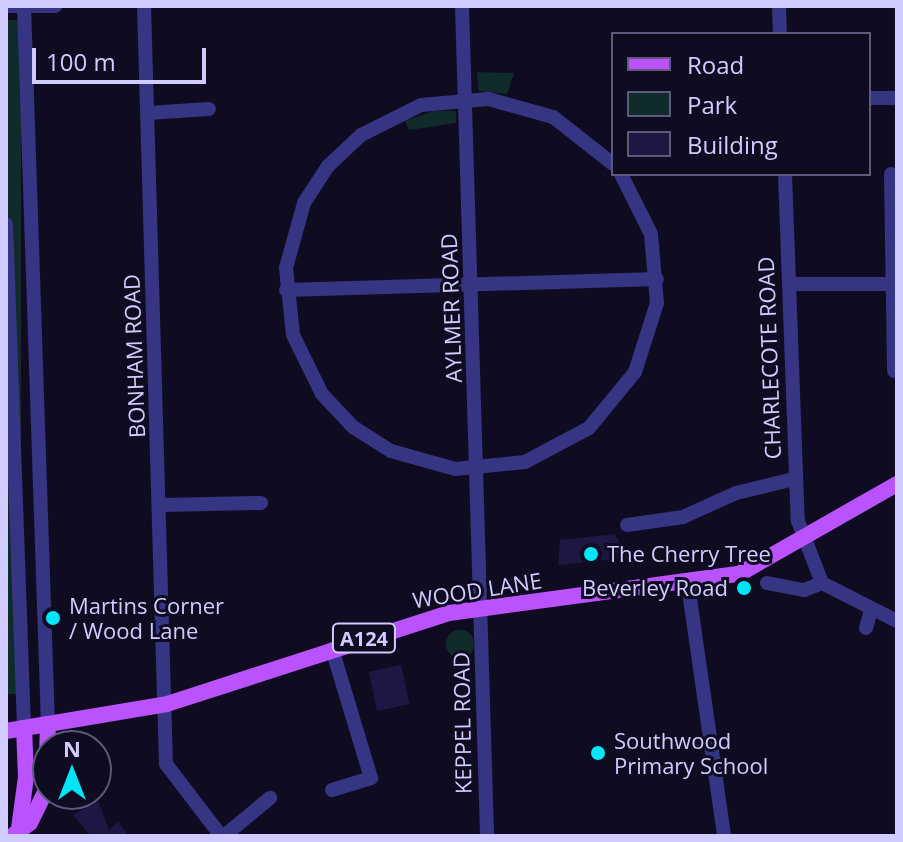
<!DOCTYPE html>
<html>
<head>
<meta charset="utf-8">
<style>
  body { margin:0 }
  #map { position:relative; width:903px; height:842px; overflow:hidden; background:#0f0c21; font-family:"Open Sans",sans-serif }
  div>[style] { position:absolute }
  .green>* { inset:0; background:#0f2b2a; transform-origin:0 0 }
  .round { border-radius:50% }
  .building>* { inset:0; background:#1f1743; transform-origin:0 0 }
  .minor>* { height:14px; margin:-7px; padding:0 7px; transform-origin:7px; border-radius:7px; background:#363583 }
  .major>* { height:16px; margin:-8px; padding:0 8px; transform-origin:8px; border-radius:8px; background:#ba53ff }
  .dots>* { width:22px; height:22px; translate:-50% -50%; box-sizing:border-box; border:4px solid #0f0c21; border-radius:50% }
  span { translate:-50% -50%; white-space:nowrap; text-align:center; line-height:1.15; -webkit-text-stroke:6px #0f0c21; paint-order:stroke }
  .shield-label span { padding:2px 6px; background:#0f0c21; border:2px solid; border-radius:6px; -webkit-text-stroke-width:0 }
  .shield-label { font-size:20px; color:#d1ccff; font-weight:700 }
  .street-label { font-size:22px; color:#d1ccff }
  .poi-label { font-size:22px; color:#d1ccff }
  .left { translate:0 -50%; text-align:left }
  .right { translate:-100% -50%; text-align:right }
  .frame { position:absolute; inset:0; border:8px solid #d1ccff; pointer-events:none }
  .legend { position:absolute; left:611px; top:32px; width:260px; height:144px; box-sizing:border-box; background:#0f0c21; border:2px solid #5d597a; margin:0; padding:10px 14px; list-style:none; font-size:24px; color:#d1ccff }
  .legend li { display:flex; align-items:center; gap:16px; height:40px }
  .legend b { width:40px; border:2px solid #5d597a }
  .north { position:absolute; left:32px; top:730px; width:80px; height:80px; box-sizing:border-box; background:#0f0c21; border:2px solid #5d597a; border-radius:50%; rotate:0deg; font-size:22px; font-weight:700; line-height:32px; text-align:center; color:#d1ccff }
  .north::after { content:''; display:block; margin:auto; width:28px; height:36px; background:#00e5f7; clip-path:polygon(50% 0,100% 100%,50% 72%,0 100%) }
  .scale { position:absolute; left:32px; top:48px; width:174px; height:36px; box-sizing:border-box; border:4px solid #d1ccff; border-top:0; padding-left:10px; font-size:24px; line-height:28px; white-space:nowrap; color:#d1ccff; -webkit-text-stroke:6px #0f0c21; paint-order:stroke }
</style>
</head>
<body>
<div id="map">
  <div class="green">
    <div style="left:7px;top:20px;width:14px;height:674px"></div>
    <div style="clip-path:polygon(477px 72px,514px 73px,507px 94px,479px 91px)"></div>
    <div style="clip-path:polygon(434px 111px,456px 111px,456px 123px,409px 130px,405px 121px)"></div>
    <div class="round" style="left:446px;top:630px;width:28px;height:28px"></div>
  </div>
  <div class="building">
    <div style="clip-path:polygon(615px 534px,626px 558px,558px 565px,560px 540px)"></div>
    <div style="left:401px;top:665px;width:40px;height:33px;rotate:78deg"></div>
    <div style="clip-path:polygon(98px 801px,109px 830px,118px 822px,129px 836px,91px 836px,73px 815px)"></div>
  </div>
  <div class="minor">
    <div style="left:6px;top:6px;width:49px"></div>
    <div style="left:24px;top:6px;width:718px;rotate:88.09deg"></div>
    <div style="left:144px;top:6px;width:758px;rotate:88.34deg"></div>
    <div style="left:166px;top:764px;width:91px;rotate:52.6deg"></div>
    <div style="left:462px;top:6px;width:830px;rotate:88.27deg"></div>
    <div style="left:779px;top:6px;width:28px;rotate:88deg"></div>
    <div style="left:869px;top:98px;width:28px"></div>
    <div style="left:148px;top:113px;width:61px;rotate:-3.8deg"></div>
    <div style="left:613px;top:164px;width:76px;rotate:-141.9deg"></div>
    <div style="left:553px;top:117px;width:67px;rotate:-164.5deg"></div>
    <div style="left:488px;top:99px;width:67px;rotate:174.9deg"></div>
    <div style="left:421px;top:105px;width:67px;rotate:153.4deg"></div>
    <div style="left:361px;top:135px;width:45px;rotate:136.8deg"></div>
    <div style="left:328px;top:166px;width:44px;rotate:123deg"></div>
    <div style="left:304px;top:203px;width:67px;rotate:105.5deg"></div>
    <div style="left:286px;top:268px;width:67px;rotate:84deg"></div>
    <div style="left:293px;top:335px;width:66px;rotate:63.8deg"></div>
    <div style="left:322px;top:394px;width:45px;rotate:46.8deg"></div>
    <div style="left:353px;top:427px;width:45px;rotate:32.3deg"></div>
    <div style="left:391px;top:451px;width:66px;rotate:15.7deg"></div>
    <div style="left:455px;top:469px;width:70px;rotate:-5.7deg"></div>
    <div style="left:525px;top:462px;width:72px;rotate:-28deg"></div>
    <div style="left:589px;top:428px;width:72px;rotate:-50.6deg"></div>
    <div style="left:635px;top:372px;width:72px;rotate:-72.3deg"></div>
    <div style="left:657px;top:303px;width:69px;rotate:-95deg"></div>
    <div style="left:651px;top:234px;width:67px;rotate:-116.6deg"></div>
    <div style="left:785px;top:174px;width:347px;rotate:87.9deg"></div>
    <div style="left:798px;top:521px;width:66px;rotate:68.8deg"></div>
    <div style="left:822px;top:583px;width:84px;rotate:26.9deg"></div>
    <div style="left:891px;top:174px;width:197px;rotate:89.1deg"></div>
    <div style="left:6px;top:224px;width:504px;rotate:87.95deg"></div>
    <div style="left:789px;top:284px;width:104px"></div>
    <div style="left:286px;top:290px;width:371px;rotate:-1.7deg"></div>
    <div style="left:162px;top:505px;width:99px;rotate:-1.2deg"></div>
    <div style="left:627px;top:525px;width:57px;rotate:-8.1deg"></div>
    <div style="left:683px;top:517px;width:58px;rotate:-24.4deg"></div>
    <div style="left:736px;top:493px;width:60px;rotate:-13.6deg"></div>
    <div style="left:767px;top:583px;width:38px;rotate:11deg"></div>
    <div style="left:804px;top:590px;width:19px;rotate:-21deg"></div>
    <div style="left:688px;top:585px;width:254px;rotate:81.8deg"></div>
    <div style="left:866px;top:628px;width:19px;rotate:-74deg"></div>
    <div style="left:332px;top:790px;width:41px;rotate:-17.1deg"></div>
    <div style="left:371px;top:778px;width:135px;rotate:-106.8deg"></div>
    <div style="left:224px;top:836px;width:60px;rotate:-39.6deg"></div>
  </div>
  <div class="major">
    <div style="left:6px;top:731px;width:163px;rotate:-9.5deg"></div>
    <div style="left:167px;top:704px;width:296px;rotate:-17.9deg"></div>
    <div style="left:449px;top:613px;width:293px;rotate:-7.7deg"></div>
    <div style="left:739px;top:574px;width:182px;rotate:-29.7deg"></div>
    <div style="left:12px;top:836px;width:22px;rotate:-36deg"></div>
    <div style="left:30px;top:823px;width:37px;rotate:-64deg"></div>
    <div style="left:46px;top:790px;width:66px;rotate:-88.3deg"></div>
    <div style="left:18px;top:836px;width:60px;rotate:-82.3deg"></div>
    <div style="left:26px;top:777px;width:49px;rotate:-92.3deg"></div>
  </div>
  <div class="dots">
    <div style="left:591px;top:554px;background:#00e5f7"></div>
    <div style="left:744px;top:588px;background:#00e5f7"></div>
    <div style="left:53px;top:618px;background:#00e5f7"></div>
    <div style="left:598px;top:753px;background:#00e5f7"></div>
  </div>
  <div class="shield-label">
    <span style="left:364px;top:638px">A124</span>
  </div>
  <div class="street-label">
    <span style="left:451px;top:308px;rotate:-92deg">AYLMER ROAD</span>
    <span style="left:134px;top:356px;rotate:-92deg">BONHAM ROAD</span>
    <span style="left:769px;top:358px;rotate:-92deg">CHARLECOTE ROAD</span>
    <span style="left:477px;top:590px;rotate:-9deg">WOOD LANE</span>
    <span style="left:462px;top:723px;rotate:-91deg">KEPPEL ROAD</span>
  </div>
  <div class="poi-label">
    <span class="left" style="left:607px;top:554px">The Cherry Tree</span>
    <span class="right" style="left:728px;top:588px">Beverley Road</span>
    <span class="left" style="left:69px;top:618px">Martins Corner<br>/ Wood Lane</span>
    <span class="left" style="left:614px;top:753px">Southwood<br>Primary School</span>
  </div>
  <div class="frame"></div>
  <ul class="legend">
  <li><b style="height:10px;background:#ba53ff"></b>Road</li>
  <li><b style="height:22px;background:#0f2b2a"></b>Park</li>
  <li><b style="height:22px;background:#1f1743"></b>Building</li>
  </ul>
  <div class="north">N</div>
  <div class="scale">100 m</div>
</div>
</body>
</html>
